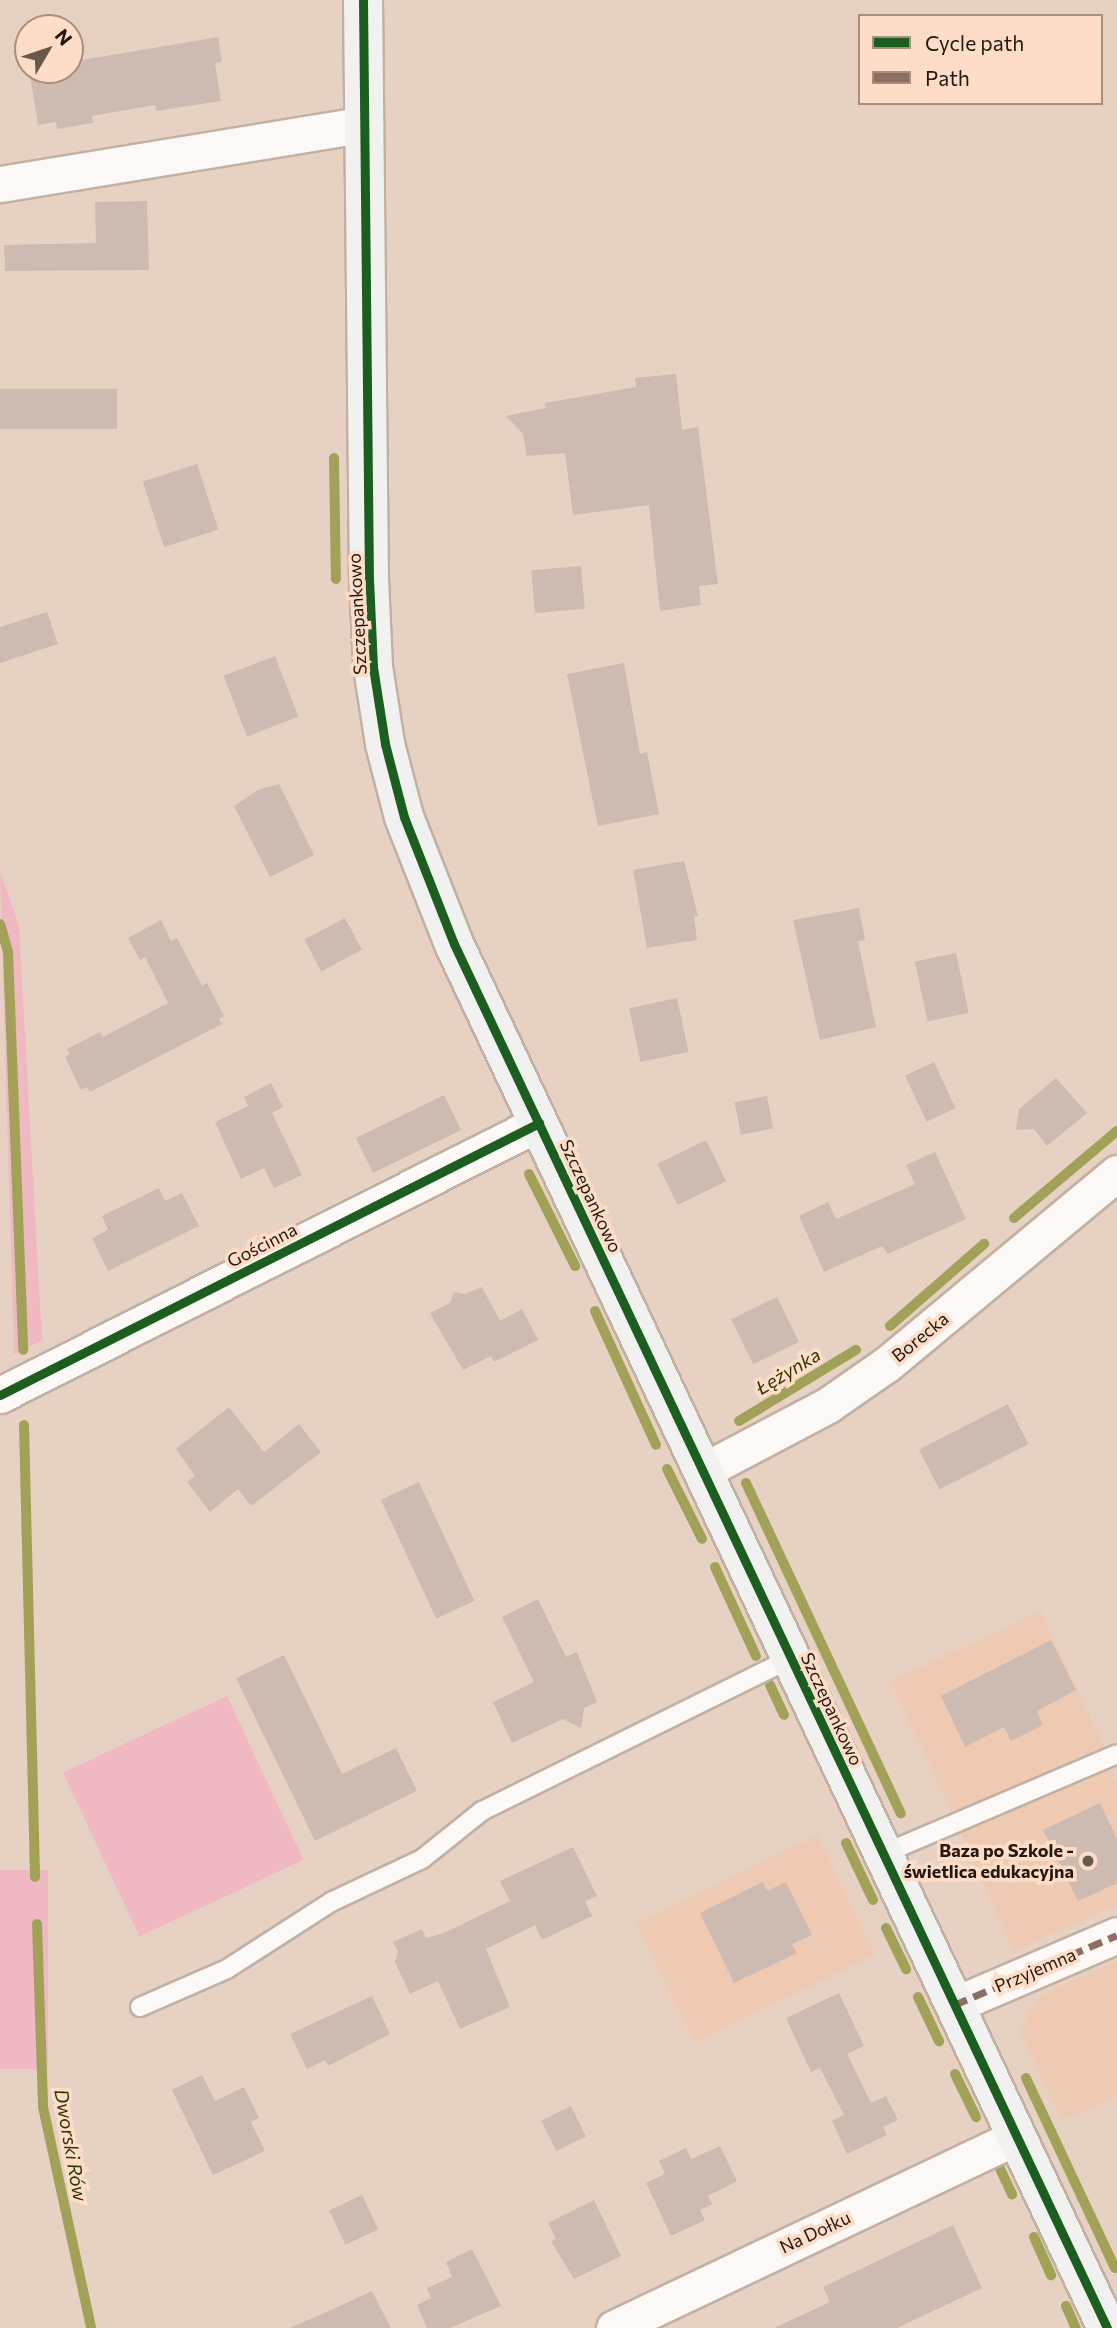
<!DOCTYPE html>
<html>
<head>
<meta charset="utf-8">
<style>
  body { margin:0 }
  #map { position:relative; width:1117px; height:2328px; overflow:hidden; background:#e7d1c2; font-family:Commissioner,sans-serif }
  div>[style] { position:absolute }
  .built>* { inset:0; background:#eecab3; transform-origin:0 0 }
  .green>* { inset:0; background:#f0b8c3; transform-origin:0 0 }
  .stream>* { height:10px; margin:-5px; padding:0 5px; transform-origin:5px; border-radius:5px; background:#a1a258 }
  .building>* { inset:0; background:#cdbbb2; transform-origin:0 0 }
  .roads { filter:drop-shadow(2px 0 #c1b0a4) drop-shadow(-2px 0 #c1b0a4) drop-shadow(0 2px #c1b0a4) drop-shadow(0 -2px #c1b0a4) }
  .lane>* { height:18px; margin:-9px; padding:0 9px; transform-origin:9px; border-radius:9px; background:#fbf8f6 }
  .street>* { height:35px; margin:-17.5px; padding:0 17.5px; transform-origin:17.5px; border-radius:17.5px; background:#fbf8f6 }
  .secondary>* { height:38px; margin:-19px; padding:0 19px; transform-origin:19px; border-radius:19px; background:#f1f2ef }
  .quiet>* { height:7px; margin-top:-3.5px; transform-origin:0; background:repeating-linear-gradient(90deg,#8d6e63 0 14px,transparent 0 21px) }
  .cycleway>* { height:9px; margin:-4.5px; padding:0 4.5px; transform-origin:4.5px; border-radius:4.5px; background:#1b5e20 }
  .dots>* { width:19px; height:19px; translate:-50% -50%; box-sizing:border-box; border:4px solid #fdddc8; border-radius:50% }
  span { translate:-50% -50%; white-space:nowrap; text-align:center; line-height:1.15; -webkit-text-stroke:7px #fdddc8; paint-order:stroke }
  .street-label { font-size:18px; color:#25170d }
  .poi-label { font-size:18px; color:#25170d; font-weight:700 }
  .right { translate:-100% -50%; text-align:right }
  .water-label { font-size:19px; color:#303500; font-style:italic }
  .legend { position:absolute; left:858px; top:14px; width:245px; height:91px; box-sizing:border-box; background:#fdddc8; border:2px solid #a78e7d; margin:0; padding:9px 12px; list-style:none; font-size:21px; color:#25170d }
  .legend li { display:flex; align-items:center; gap:14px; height:35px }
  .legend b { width:35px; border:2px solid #a78e7d }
  .north { position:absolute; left:14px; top:14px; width:70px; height:70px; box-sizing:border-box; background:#fdddc8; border:2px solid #a78e7d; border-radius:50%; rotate:51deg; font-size:19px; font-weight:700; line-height:28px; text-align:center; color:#25170d }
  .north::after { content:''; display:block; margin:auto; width:24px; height:32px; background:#69584c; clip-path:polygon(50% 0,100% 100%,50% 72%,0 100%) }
</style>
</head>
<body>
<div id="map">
  <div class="built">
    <div style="left:1041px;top:1611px;width:150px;height:166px;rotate:65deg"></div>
    <div style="clip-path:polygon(1111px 1770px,1117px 1784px,1117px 1905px,1014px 1951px,961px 1833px)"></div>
    <div style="left:817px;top:1835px;width:133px;height:201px;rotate:64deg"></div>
    <div style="clip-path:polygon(1117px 1961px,1117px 2096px,1062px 2121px,1020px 2032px,1040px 1995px)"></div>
  </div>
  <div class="green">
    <div style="clip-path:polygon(0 871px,19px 925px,42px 1340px,14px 1354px)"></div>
    <div style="left:227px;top:1696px;width:181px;height:181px;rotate:65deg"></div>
    <div style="left:48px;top:1870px;width:199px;height:48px;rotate:90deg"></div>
  </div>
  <div class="stream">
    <div style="left:334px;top:458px;width:121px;rotate:89.1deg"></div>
    <div style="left:0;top:924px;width:29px;rotate:74deg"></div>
    <div style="left:8px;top:952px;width:398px;rotate:87.8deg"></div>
    <div style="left:529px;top:1174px;width:103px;rotate:63.4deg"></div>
    <div style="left:1014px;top:1218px;width:135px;rotate:-40.2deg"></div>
    <div style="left:595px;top:1311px;width:147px;rotate:65.5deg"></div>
    <div style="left:890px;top:1326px;width:125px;rotate:-41.1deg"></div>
    <div style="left:739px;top:1421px;width:137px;rotate:-31.3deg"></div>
    <div style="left:24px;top:1425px;width:452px;rotate:88.6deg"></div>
    <div style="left:667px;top:1469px;width:78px;rotate:63.4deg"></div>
    <div style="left:746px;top:1483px;width:365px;rotate:64.9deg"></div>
    <div style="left:715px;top:1567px;width:98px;rotate:65.3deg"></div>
    <div style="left:770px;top:1685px;width:33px;rotate:65deg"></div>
    <div style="left:846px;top:1843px;width:63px;rotate:64.7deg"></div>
    <div style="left:37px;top:1924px;width:183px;rotate:88.1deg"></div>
    <div style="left:43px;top:2107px;width:226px;rotate:77.7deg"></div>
    <div style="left:886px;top:1928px;width:46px;rotate:64deg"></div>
    <div style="left:918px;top:1997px;width:49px;rotate:64.5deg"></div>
    <div style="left:955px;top:2074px;width:48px;rotate:64deg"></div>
    <div style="left:1026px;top:2078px;width:210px;rotate:64.9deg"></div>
    <div style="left:996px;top:2160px;width:38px;rotate:65deg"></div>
    <div style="left:1034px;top:2237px;width:42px;rotate:65.9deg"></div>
    <div style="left:1066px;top:2306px;width:24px;rotate:66deg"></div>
  </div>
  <div class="building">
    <div style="clip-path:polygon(218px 37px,222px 62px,215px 63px,221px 101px,156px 111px,155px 105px,92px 116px,93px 123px,57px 129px,56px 122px,38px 125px,29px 70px,70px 70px,70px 62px)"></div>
    <div style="clip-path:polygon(147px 201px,149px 270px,5px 271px,4px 245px,96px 243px,95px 202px)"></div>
    <div style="clip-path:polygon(676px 374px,682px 430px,698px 427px,718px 584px,699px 586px,701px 605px,660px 611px,649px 505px,573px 515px,565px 453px,527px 456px,523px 434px,506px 416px,546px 408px,545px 403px,636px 387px,635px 378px)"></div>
    <div style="left:0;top:389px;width:117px;height:40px"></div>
    <div style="left:197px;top:464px;width:69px;height:57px;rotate:72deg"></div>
    <div style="left:581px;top:566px;width:43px;height:50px;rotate:85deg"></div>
    <div style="clip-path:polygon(47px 612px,58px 644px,0 663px,0 627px)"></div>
    <div style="left:275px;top:656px;width:65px;height:55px;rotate:69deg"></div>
    <div style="clip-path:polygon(624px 663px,640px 754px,647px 752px,659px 814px,598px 826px,567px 674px)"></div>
    <div style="clip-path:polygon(279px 784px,314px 855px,270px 877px,234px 806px,258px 790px)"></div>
    <div style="clip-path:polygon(684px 861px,698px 916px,694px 917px,697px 940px,647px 948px,633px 870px)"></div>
    <div style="clip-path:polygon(859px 908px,865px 940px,858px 941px,876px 1027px,820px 1040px,793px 920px)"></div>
    <div style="left:345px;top:918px;width:36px;height:46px;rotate:62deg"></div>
    <div style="clip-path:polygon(161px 920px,171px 941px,177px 938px,202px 986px,207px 983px,224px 1016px,219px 1019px,222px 1024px,90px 1092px,87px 1087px,81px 1090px,65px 1057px,70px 1054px,67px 1049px,100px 1032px,103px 1037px,168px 1003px,145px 957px,140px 960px,128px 938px)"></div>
    <div style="left:956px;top:953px;width:61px;height:42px;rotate:78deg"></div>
    <div style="left:677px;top:998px;width:55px;height:49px;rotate:78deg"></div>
    <div style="left:934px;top:1062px;width:51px;height:32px;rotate:65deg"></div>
    <div style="clip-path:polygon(1056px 1078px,1087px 1113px,1047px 1146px,1034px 1129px,1016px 1130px,1019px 1109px)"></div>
    <div style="clip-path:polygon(271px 1083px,283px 1107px,272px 1113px,302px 1175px,274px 1188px,264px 1168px,241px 1179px,215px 1122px,248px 1106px,244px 1097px)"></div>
    <div style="left:444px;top:1095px;width:39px;height:98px;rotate:64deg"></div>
    <div style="left:767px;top:1096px;width:33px;height:33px;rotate:79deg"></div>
    <div style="left:706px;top:1140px;width:46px;height:54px;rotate:64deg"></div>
    <div style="clip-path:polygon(935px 1152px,966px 1219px,888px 1254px,882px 1246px,824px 1272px,799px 1216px,828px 1202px,836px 1219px,915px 1184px,906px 1165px)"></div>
    <div style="clip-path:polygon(159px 1188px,165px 1201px,182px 1193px,199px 1226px,108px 1271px,92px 1238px,108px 1230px,102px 1216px)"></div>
    <div style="clip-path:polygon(482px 1287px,500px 1321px,522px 1309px,538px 1340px,494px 1362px,491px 1356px,463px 1370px,430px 1313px,450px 1303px,454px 1292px,465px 1294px)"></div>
    <div style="left:777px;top:1297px;width:50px;height:51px;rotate:64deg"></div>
    <div style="left:1008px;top:1404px;width:45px;height:100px;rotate:63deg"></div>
    <div style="clip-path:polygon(229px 1407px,264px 1452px,299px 1424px,321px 1452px,251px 1506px,238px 1489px,210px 1512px,187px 1482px,195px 1476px,176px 1449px)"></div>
    <div style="left:419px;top:1482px;width:131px;height:42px;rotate:65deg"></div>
    <div style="clip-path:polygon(538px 1599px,566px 1657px,577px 1652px,597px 1702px,584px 1708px,581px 1728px,563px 1719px,512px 1743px,493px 1702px,534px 1682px,502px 1617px)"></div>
    <div style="clip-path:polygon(1051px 1640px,1076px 1690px,1037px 1711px,1043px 1725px,1011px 1741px,1004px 1727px,965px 1747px,941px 1696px)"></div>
    <div style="clip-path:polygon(284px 1655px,342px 1774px,396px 1748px,417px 1791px,315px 1841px,236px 1678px)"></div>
    <div style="clip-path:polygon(1100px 1803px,1117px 1839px,1117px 1883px,1078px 1901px,1043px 1830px)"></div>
    <div style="clip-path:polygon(573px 1847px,597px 1896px,585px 1901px,592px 1916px,542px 1940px,535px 1925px,486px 1949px,510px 2007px,460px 2029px,438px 1981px,410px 1994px,395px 1962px,398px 1951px,393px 1942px,422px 1929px,426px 1938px,444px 1933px,510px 1901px,500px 1881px)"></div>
    <div style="clip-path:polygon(763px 1882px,767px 1891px,786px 1882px,812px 1935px,792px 1944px,797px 1953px,734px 1983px,700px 1913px)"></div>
    <div style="clip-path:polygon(839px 1993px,864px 2046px,847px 2054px,871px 2103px,886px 2096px,898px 2120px,883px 2127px,887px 2135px,847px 2154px,832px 2121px,844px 2115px,820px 2068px,811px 2072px,786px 2018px)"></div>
    <div style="clip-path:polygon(372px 1996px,390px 2034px,328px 2066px,325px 2060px,307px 2069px,290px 2034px)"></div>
    <div style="clip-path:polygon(202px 2075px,215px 2101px,244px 2087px,259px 2118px,251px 2122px,265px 2151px,213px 2175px,172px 2090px)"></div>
    <div style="left:571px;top:2106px;width:34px;height:33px;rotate:64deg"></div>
    <div style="clip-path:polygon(720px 2146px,737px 2181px,708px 2196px,712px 2204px,700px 2210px,705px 2220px,671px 2236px,646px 2183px,665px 2174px,659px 2161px,686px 2148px,691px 2159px)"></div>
    <div style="left:362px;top:2195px;width:38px;height:36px;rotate:65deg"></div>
    <div style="clip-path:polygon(594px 2200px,621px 2256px,574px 2279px,551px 2241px,556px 2239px,548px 2223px)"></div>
    <div style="clip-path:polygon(953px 2225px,982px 2288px,897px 2328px,774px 2328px,830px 2302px,823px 2287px)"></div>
    <div style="clip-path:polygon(472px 2249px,501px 2306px,450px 2328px,427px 2328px,417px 2305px,431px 2298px,427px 2288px,452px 2277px,446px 2262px)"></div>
    <div style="clip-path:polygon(372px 2291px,391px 2328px,290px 2328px,342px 2305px)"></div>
  </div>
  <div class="roads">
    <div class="lane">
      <div style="left:883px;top:1854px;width:254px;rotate:-23.1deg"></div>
      <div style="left:140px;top:2007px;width:95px;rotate:-23.6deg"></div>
      <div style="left:227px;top:1969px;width:124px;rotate:-32.8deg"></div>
      <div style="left:331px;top:1902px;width:101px;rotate:-25.3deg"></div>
      <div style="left:422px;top:1859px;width:77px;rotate:-38.7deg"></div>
      <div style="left:482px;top:1811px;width:345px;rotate:-26.3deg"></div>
    </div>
    <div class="street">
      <div style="left:0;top:184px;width:370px;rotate:-9.3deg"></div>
      <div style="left:0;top:1395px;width:604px;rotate:-26.78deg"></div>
      <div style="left:703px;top:1471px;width:141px;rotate:-27.8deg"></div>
      <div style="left:828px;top:1405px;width:72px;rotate:-34.8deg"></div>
      <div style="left:887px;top:1364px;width:299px;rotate:-39.7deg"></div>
      <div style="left:954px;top:2005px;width:177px;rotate:-23.2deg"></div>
      <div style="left:614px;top:2328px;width:446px;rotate:-25.4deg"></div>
    </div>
    <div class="secondary">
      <div style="left:363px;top:0;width:579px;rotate:89.41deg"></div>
      <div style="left:369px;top:579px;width:88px;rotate:87.4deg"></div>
      <div style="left:373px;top:667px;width:78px;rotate:81.1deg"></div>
      <div style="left:385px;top:744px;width:75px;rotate:75.4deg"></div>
      <div style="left:404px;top:817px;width:136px;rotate:68.5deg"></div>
      <div style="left:454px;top:944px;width:1530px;rotate:64.74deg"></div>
    </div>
  </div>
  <div class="quiet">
    <div style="left:954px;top:2005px;width:177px;rotate:-23.2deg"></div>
  </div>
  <div class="cycleway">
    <div style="left:363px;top:0;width:579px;rotate:89.41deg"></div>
    <div style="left:369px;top:579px;width:88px;rotate:87.4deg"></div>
    <div style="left:373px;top:667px;width:78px;rotate:81.1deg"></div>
    <div style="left:385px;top:744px;width:75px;rotate:75.4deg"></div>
    <div style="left:404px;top:817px;width:136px;rotate:68.5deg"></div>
    <div style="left:454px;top:944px;width:1530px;rotate:64.74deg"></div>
    <div style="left:0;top:1395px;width:604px;rotate:-26.78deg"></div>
  </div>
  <div class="dots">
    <div style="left:1088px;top:1861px;background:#69584c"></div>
  </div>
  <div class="street-label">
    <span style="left:357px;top:614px;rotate:-93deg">Szczepankowo</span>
    <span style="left:591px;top:1196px;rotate:65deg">Szczepankowo</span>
    <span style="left:262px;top:1245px;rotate:-27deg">Gościnna</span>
    <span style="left:920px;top:1337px;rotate:-39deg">Borecka</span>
    <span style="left:832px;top:1709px;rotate:65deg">Szczepankowo</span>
    <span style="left:1035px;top:1970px;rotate:-23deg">Przyjemna</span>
    <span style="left:815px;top:2232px;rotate:-25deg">Na Dołku</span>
  </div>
  <div class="poi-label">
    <span class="right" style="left:1074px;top:1861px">Baza po Szkole -<br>świetlica edukacyjna</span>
  </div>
  <div class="water-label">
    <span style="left:788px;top:1371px;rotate:-31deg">Łężynka</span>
    <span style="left:71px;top:2145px;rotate:80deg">Dworski Rów</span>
  </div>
  <ul class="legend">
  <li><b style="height:9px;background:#1b5e20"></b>Cycle path</li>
  <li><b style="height:9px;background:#8d6e63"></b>Path</li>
  </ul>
  <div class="north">N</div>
</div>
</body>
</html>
